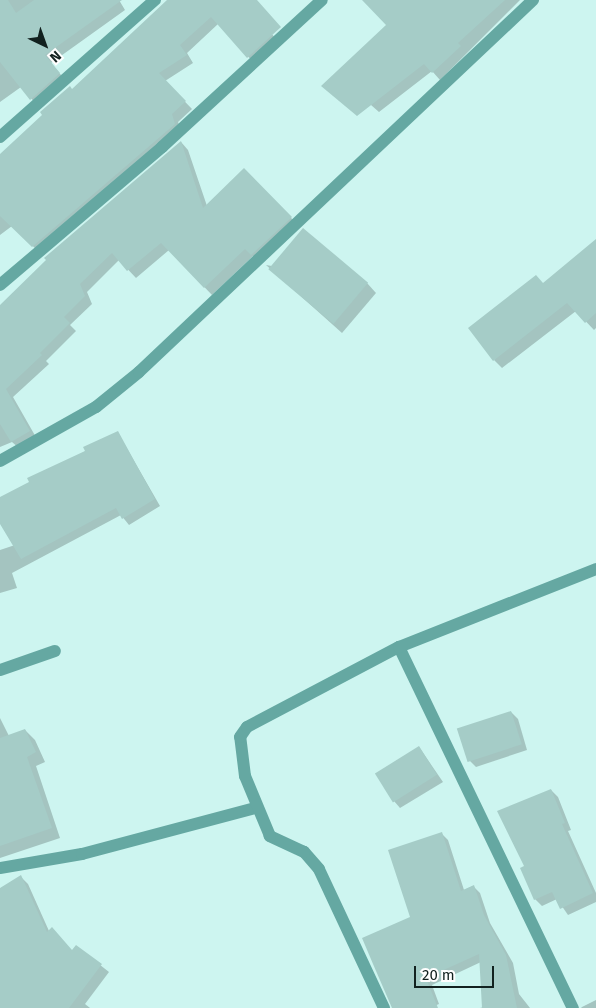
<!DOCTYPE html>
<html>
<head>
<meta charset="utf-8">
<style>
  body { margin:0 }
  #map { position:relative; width:596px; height:1008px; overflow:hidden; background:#cdf5f0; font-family:"Fira Sans",sans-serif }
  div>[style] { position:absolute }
  .shadow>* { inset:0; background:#0003 }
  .building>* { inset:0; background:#a5ccc7; transform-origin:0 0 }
  .minor>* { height:12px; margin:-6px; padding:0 6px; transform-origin:6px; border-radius:6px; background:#65a8a2 }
  .tertiary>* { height:12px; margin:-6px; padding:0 6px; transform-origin:6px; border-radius:6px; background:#65a8a2 }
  span { translate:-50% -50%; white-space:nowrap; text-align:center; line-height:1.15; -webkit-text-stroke:4.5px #fff; paint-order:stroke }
  .north { position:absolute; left:20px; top:20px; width:50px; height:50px; -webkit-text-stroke:4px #fff; paint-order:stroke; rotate:138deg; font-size:14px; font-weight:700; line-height:20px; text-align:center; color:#12211f }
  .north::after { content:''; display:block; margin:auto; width:18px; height:22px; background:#12211f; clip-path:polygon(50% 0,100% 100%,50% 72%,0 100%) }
  .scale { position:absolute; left:414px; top:966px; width:80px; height:22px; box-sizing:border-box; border:2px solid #12211f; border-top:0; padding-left:6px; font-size:15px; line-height:18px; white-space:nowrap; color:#12211f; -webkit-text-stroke:4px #fff; paint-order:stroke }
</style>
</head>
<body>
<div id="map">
  <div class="shadow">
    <div style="clip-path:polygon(0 0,119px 0,125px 10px,51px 63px,66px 81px,38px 106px,21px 87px,0 102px)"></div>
    <div style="clip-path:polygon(173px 0,241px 0,279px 42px,255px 64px,218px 24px,187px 53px,193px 63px,165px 81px,192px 109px,178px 122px,182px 131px,40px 253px,12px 226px,0 235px,0 158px)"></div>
    <div style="clip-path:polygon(364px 0,520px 0,440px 80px,432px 71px,379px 112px,371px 105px,388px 25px)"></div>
    <div style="clip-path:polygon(181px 142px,188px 150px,207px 206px,244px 170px,298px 225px,260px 261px,253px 256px,212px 295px,169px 250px,136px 278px,119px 260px,87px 292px,92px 304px,70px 325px,76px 331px,46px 361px,49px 364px,13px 397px,37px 439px,20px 449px,12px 442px,0 447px,0 307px)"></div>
    <div style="clip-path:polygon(596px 240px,596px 328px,594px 330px,576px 311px,502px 368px,494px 360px,544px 284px)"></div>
    <div style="clip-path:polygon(266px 265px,367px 283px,376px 293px,342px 333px)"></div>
    <div style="clip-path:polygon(118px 433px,160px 506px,129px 525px,121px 515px,12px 573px,17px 588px,0 593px,0 550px,15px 545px,0 522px,0 499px)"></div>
    <div style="clip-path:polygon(511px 712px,518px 719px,527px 750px,476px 767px,469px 760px)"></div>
    <div style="clip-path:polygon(0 718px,9px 736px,25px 730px,35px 740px,45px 762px,36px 766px,60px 838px,0 858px)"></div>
    <div style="clip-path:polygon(419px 747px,443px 782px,400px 808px,394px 801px)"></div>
    <div style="clip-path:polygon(551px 790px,558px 797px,571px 830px,568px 831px,596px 893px,596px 902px,568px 915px,557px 899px,542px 906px,535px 899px,525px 867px)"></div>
    <div style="clip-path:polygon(441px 833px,448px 840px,464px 890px,473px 886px,480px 893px,490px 923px,513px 963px,519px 994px,530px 1008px,480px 1008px,484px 1007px,481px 962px,432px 985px,439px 1004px,429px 1008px,393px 1008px,412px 917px)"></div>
    <div style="clip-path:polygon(21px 877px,28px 884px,49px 931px,72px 951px,76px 946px,109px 972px,85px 1004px,90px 1008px,0 1008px,0 889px)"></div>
    <div style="clip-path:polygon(596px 1000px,596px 1008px,581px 1008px,582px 1007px)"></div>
  </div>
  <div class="building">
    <div style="clip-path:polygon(0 0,8px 0,16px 13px,34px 0,122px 0,45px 55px,60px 73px,30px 100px,0 62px)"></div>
    <div style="clip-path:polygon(167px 0,257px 0,281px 27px,247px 58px,211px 17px,180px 45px,187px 55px,159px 73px,186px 101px,172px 114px,175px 124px,32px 247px,0 216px,0 154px,42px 115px,40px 112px,70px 86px,72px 89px)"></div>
    <div style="clip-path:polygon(362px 0,505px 0,458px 43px,461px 46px,432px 73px,424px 64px,357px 116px,321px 86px,386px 25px)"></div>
    <div style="clip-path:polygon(181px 141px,203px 208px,244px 168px,292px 217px,251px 255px,245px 249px,204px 288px,161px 243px,127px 271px,112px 253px,80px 284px,85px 296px,64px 317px,70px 323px,40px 353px,42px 355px,6px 389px,30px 431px,11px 442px,0 424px,0 305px,46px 260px,44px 258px)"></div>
    <div style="left:303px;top:228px;width:85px;height:54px;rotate:40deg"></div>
    <div style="clip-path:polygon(596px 239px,596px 313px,585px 323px,567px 303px,493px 361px,468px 328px,536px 275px,543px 283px)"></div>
    <div style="clip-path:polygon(118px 431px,155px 499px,122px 519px,116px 508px,21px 559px,0 524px,0 497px,29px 482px,27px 478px,85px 451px,83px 447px)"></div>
    <div style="left:511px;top:711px;width:35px;height:57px;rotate:72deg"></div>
    <div style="clip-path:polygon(25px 729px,36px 752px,27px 757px,52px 828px,0 846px,0 738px)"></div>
    <div style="left:419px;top:746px;width:34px;height:52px;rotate:58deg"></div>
    <div style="clip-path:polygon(551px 789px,565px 823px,562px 824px,593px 893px,560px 909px,552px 892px,534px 900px,520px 868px,524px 866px,497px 811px)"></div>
    <div style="clip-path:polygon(442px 832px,461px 891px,474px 885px,484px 915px,506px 955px,517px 1008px,482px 1008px,479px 954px,426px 978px,438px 1008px,392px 1008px,373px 964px,362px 938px,410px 917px,388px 850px)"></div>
    <div style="clip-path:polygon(21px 875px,47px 932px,52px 927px,72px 950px,76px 945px,102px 964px,69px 1008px,0 1008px,0 888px)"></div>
  </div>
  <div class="minor">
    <div style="left:0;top:137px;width:207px;rotate:-41.5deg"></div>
    <div style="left:0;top:285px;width:213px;rotate:-40.4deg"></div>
    <div style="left:162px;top:147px;width:217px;rotate:-42.6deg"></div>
    <div style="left:399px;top:647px;width:401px;rotate:64.3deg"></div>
    <div style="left:0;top:670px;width:58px;rotate:-19.1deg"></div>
    <div style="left:0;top:868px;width:83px;rotate:-9.7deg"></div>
    <div style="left:82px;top:854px;width:179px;rotate:-14.9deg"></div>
    <div style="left:384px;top:1008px;width:153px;rotate:-115.1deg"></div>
    <div style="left:319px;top:869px;width:23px;rotate:-131deg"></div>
    <div style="left:304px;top:852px;width:38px;rotate:-155deg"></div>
    <div style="left:270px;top:836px;width:65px;rotate:-112.6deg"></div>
    <div style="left:245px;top:776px;width:39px;rotate:-97deg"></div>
    <div style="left:240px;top:737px;width:12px;rotate:-55deg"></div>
    <div style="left:247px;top:727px;width:172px;rotate:-27.8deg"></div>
    <div style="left:399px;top:647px;width:212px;rotate:-21.6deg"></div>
  </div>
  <div class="tertiary">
    <div style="left:0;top:461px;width:110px;rotate:-29.4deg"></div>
    <div style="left:96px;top:407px;width:55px;rotate:-39.1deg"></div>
    <div style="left:139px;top:372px;width:542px;rotate:-43.35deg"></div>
  </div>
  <div class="north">N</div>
  <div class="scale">20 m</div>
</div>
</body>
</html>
